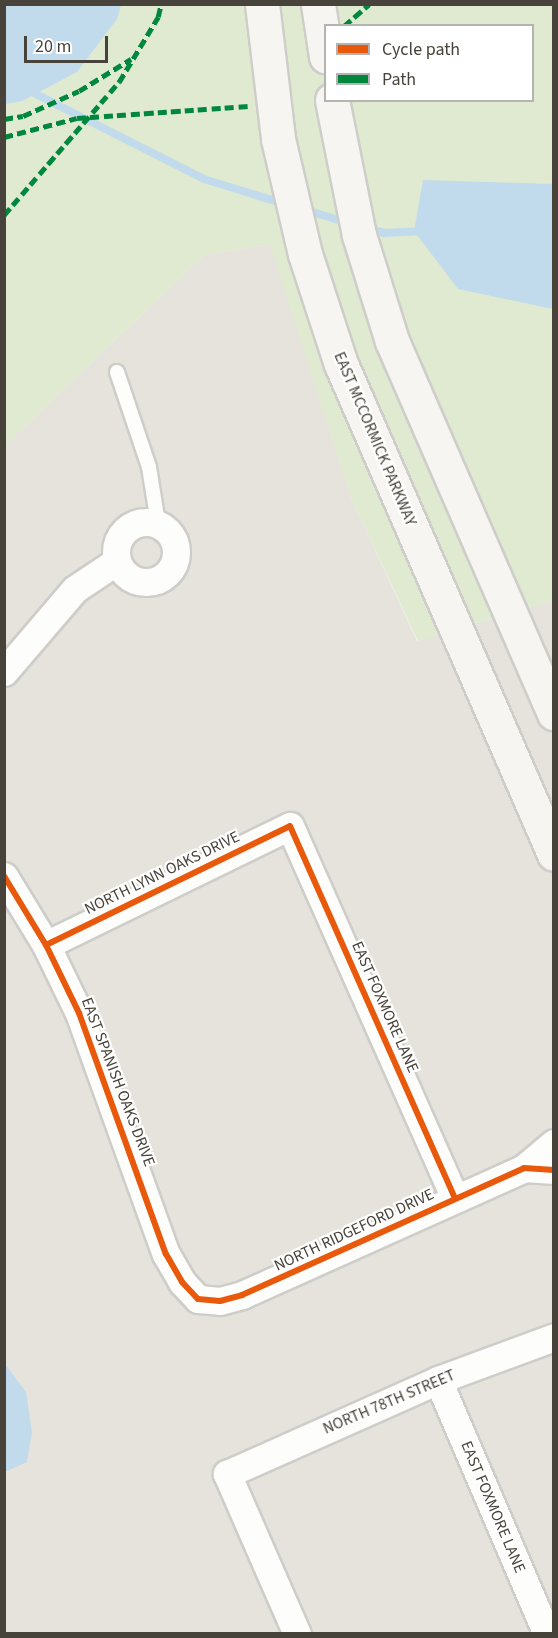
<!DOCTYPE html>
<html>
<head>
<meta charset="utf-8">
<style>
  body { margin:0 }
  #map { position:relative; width:558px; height:1638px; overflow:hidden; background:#f2f1ed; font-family:"Source Sans 3",sans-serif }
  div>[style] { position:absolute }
  .residential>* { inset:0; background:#e5e3dc }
  .green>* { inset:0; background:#dfead0 }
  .water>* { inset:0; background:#c2dbec }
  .stream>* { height:8px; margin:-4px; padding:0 4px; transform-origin:4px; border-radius:4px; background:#c2dbec }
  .roads { filter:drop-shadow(2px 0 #cecdc9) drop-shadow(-2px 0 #cecdc9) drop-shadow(0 2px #cecdc9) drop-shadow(0 -2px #cecdc9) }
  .lane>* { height:14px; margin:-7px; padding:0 7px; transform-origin:7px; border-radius:7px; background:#fdfdfc }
  .street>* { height:27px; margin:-13.5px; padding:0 13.5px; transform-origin:13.5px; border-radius:13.5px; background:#fdfdfc }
  .street>.ring { margin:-13.5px; padding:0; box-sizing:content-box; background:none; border:27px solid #fdfdfc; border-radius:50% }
  .secondary>* { height:33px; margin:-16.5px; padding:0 16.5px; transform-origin:16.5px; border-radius:16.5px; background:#f6f5f1 }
  .quiet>* { height:4.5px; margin-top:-2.25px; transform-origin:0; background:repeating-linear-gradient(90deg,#00873e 0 9px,transparent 0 13.5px) }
  .cycleway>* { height:6px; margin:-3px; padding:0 3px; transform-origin:3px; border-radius:3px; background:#e8590c }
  span { translate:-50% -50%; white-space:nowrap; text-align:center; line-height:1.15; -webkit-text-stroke:4.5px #fff; paint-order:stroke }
  .street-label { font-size:16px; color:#48433a }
  .frame { position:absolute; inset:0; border:6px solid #48433a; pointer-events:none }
  .legend { position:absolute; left:324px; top:24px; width:210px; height:78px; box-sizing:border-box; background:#fff; border:2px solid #b6b4b0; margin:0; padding:8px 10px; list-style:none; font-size:18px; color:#48433a }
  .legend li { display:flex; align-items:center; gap:12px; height:30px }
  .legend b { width:30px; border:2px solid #b6b4b0 }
  .scale { position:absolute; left:24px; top:36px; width:84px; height:27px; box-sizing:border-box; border:3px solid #48433a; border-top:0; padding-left:8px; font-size:18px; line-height:21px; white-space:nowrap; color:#48433a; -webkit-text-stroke:4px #fff; paint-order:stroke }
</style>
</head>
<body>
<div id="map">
  <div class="residential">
    <div style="clip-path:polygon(271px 245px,351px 498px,417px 641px,553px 600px,553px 1633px,5px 1634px,5px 445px,205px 254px)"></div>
  </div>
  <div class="green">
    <div style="clip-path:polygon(evenodd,5px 5px,553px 5px,553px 600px,418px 641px,351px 498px,270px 245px,205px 254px,5px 445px,5px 5px,326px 26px,532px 26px,532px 100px,326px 100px,326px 26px)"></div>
  </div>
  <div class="water">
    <div style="clip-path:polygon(5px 4px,121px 4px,121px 5px,117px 19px,77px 72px,22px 101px,5px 104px)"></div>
    <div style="clip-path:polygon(423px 180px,553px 184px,553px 309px,458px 289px,414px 231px)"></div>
    <div style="clip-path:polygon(5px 1364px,26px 1392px,32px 1432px,27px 1462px,5px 1472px)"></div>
  </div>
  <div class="stream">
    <div style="left:26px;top:89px;width:199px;rotate:26.8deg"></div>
    <div style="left:204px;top:179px;width:85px;rotate:17.2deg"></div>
    <div style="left:303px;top:209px;width:47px;rotate:17.3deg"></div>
    <div style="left:367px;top:228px;width:18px;rotate:16deg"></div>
    <div style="left:384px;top:233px;width:41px;rotate:-2.8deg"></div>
  </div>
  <div class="roads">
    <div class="lane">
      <div style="left:117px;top:372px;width:100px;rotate:71.4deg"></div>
      <div style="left:149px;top:467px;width:57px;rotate:80.9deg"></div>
    </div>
    <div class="street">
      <div class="ring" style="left:116px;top:522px;width:33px;height:33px"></div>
      <div style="left:4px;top:672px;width:109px;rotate:-49.5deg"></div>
      <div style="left:75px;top:589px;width:50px;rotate:-33.7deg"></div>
      <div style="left:4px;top:876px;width:81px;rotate:58.7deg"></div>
      <div style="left:46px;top:945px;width:76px;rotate:64.1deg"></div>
      <div style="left:79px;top:1013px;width:256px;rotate:70.2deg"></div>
      <div style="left:166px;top:1254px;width:32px;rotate:60deg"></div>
      <div style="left:182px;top:1282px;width:23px;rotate:47deg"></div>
      <div style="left:198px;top:1299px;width:22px;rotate:5deg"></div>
      <div style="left:220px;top:1301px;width:23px;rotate:-15deg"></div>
      <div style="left:242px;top:1295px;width:309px;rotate:-24.2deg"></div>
      <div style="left:524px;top:1168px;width:30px;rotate:4deg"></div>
      <div style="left:46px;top:945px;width:271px;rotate:-26deg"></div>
      <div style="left:290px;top:826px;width:407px;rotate:66.1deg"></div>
      <div style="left:524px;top:1168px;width:39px;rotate:-40deg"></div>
      <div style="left:438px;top:1380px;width:276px;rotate:66.8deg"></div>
      <div style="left:297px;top:1634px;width:175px;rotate:-113.6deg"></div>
      <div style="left:227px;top:1474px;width:231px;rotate:-24deg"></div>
      <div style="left:438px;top:1380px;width:124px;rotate:-20.3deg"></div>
    </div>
    <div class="secondary">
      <div style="left:262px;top:4px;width:136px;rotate:83.2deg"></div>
      <div style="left:278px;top:139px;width:118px;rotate:76.8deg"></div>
      <div style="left:305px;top:254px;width:116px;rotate:71.9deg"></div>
      <div style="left:341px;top:364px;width:534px;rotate:66.51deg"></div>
      <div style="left:318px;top:4px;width:53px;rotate:81.3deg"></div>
      <div style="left:332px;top:100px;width:138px;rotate:78.7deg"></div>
      <div style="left:359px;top:235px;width:111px;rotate:72.7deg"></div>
      <div style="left:392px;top:341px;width:406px;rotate:66.5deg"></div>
    </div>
  </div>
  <div class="quiet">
    <div style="left:344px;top:26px;width:33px;rotate:-41deg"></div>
    <div style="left:4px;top:119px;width:19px;rotate:-9deg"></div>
    <div style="left:23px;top:116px;width:61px;rotate:-24.1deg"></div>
    <div style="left:79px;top:91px;width:61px;rotate:-31.6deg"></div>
    <div style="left:4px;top:137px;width:75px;rotate:-14.6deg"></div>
    <div style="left:77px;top:118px;width:172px;rotate:-4deg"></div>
    <div style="left:4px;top:215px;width:176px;rotate:-49.2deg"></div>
    <div style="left:119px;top:82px;width:76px;rotate:-59deg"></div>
    <div style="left:158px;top:17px;width:13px;rotate:-77deg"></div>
  </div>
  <div class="cycleway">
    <div style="left:4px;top:876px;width:81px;rotate:58.7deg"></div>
    <div style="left:46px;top:945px;width:76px;rotate:64.1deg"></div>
    <div style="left:79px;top:1013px;width:256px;rotate:70.2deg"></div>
    <div style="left:166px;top:1254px;width:32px;rotate:60deg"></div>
    <div style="left:182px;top:1282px;width:23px;rotate:47deg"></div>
    <div style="left:198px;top:1299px;width:22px;rotate:5deg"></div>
    <div style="left:220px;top:1301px;width:23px;rotate:-15deg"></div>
    <div style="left:242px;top:1295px;width:309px;rotate:-24.2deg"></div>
    <div style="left:524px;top:1168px;width:30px;rotate:4deg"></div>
    <div style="left:46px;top:945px;width:271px;rotate:-26deg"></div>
    <div style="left:290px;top:826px;width:407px;rotate:66.1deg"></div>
  </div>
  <div class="street-label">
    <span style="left:375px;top:439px;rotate:67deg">EAST MCCORMICK PARKWAY</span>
    <span style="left:162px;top:873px;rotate:-26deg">NORTH LYNN OAKS DRIVE</span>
    <span style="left:385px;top:1007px;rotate:66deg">EAST FOXMORE LANE</span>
    <span style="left:118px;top:1082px;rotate:69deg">EAST SPANISH OAKS DRIVE</span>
    <span style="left:354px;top:1230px;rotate:-25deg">NORTH RIDGEFORD DRIVE</span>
    <span style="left:389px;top:1402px;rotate:-23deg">NORTH 78TH STREET</span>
    <span style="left:493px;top:1507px;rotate:67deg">EAST FOXMORE LANE</span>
  </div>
  <div class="frame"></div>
  <ul class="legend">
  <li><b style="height:8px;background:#e8590c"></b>Cycle path</li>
  <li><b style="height:8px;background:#00873e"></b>Path</li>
  </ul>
  <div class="scale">20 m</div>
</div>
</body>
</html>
